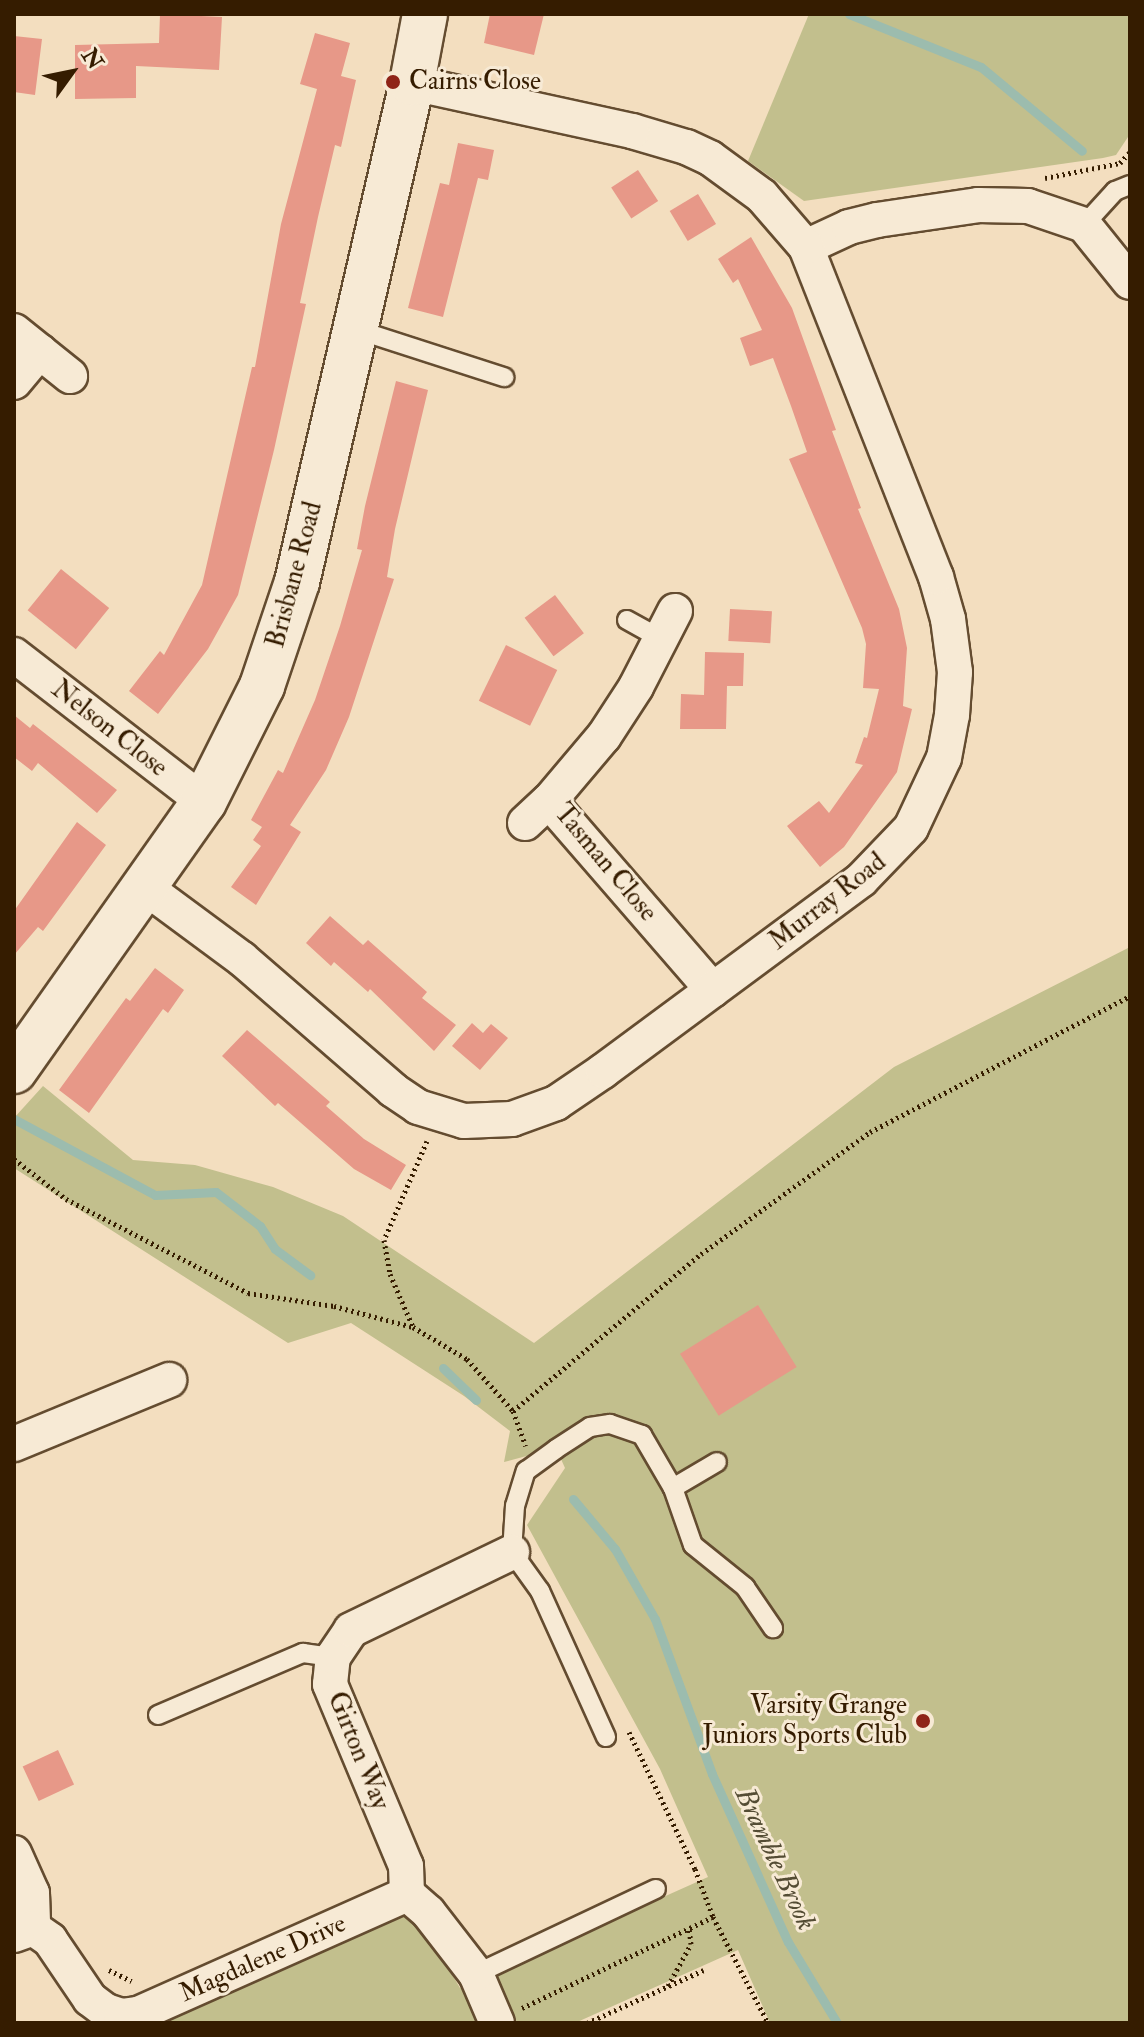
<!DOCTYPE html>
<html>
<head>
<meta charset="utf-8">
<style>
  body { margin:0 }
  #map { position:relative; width:1144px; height:2037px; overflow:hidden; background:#f3debf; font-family:"IM FELL Double Pica",serif }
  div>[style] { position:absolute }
  .green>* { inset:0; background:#c2bf8d }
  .stream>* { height:9px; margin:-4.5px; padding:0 4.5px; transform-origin:4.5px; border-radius:4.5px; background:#9cbcae }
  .building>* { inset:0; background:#e79888; transform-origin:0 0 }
  .path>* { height:5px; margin-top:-2.5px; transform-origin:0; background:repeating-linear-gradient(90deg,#351c00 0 2px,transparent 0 6px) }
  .roads { filter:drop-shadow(2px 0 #644c30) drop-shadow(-2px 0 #644c30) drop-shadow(0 2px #644c30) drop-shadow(0 -2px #644c30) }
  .lane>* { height:18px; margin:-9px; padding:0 9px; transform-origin:9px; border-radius:9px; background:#f7ead5 }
  .street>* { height:34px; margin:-17px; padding:0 17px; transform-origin:17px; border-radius:17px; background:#f7ead5 }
  .secondary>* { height:44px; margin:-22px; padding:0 22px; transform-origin:22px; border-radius:22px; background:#f7ead5 }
  .dots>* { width:22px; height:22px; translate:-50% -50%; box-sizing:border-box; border:4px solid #f7ead5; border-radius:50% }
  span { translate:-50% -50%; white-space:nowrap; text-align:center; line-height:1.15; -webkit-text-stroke:6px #f7ead5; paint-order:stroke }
  .poi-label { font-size:26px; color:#351c00 }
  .left { translate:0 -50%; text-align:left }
  .right { translate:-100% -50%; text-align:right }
  .street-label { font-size:26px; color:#351c00 }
  .water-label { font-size:28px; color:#544c34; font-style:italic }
  .frame { position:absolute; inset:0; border:16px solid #351c00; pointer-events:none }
  .north { position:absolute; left:32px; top:32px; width:80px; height:80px; -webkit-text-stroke:6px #f7ead5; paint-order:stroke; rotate:57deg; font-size:22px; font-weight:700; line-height:32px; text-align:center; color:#351c00 }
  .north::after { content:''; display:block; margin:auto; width:28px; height:36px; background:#351c00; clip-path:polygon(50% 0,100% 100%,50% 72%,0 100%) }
</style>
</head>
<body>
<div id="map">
  <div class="green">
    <div style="clip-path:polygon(809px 14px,1130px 14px,1130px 134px,1116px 155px,1103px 158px,804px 201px,748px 161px)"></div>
    <div style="clip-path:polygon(1130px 947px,1130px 2023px,770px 2023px,738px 1950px,575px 2023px,164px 2023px,399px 1915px,422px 1923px,460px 1988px,708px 1877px,660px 1769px,527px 1525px,565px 1468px,556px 1448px,504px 1462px,510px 1431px,464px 1396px,351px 1323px,288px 1343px,14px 1168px,14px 1118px,43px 1086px,133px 1160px,195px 1165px,273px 1187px,343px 1216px,534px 1343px,894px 1067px)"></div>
  </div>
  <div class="stream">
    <div style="left:849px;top:14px;width:142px;rotate:21.9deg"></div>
    <div style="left:981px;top:67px;width:131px;rotate:39.7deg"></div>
    <div style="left:14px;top:1119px;width:160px;rotate:28.3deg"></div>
    <div style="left:155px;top:1195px;width:61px;rotate:-2.8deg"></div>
    <div style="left:216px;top:1192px;width:56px;rotate:37.7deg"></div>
    <div style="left:260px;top:1226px;width:27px;rotate:57deg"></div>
    <div style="left:275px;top:1249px;width:44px;rotate:36.6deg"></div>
    <div style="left:443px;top:1368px;width:46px;rotate:44.1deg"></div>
    <div style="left:573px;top:1499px;width:65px;rotate:50deg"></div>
    <div style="left:615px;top:1549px;width:81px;rotate:60.3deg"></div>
    <div style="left:655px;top:1619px;width:165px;rotate:69.8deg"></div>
    <div style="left:712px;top:1774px;width:184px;rotate:65.7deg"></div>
    <div style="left:788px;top:1942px;width:95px;rotate:58.8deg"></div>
  </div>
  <div class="building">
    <div style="clip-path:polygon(160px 14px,222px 17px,219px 70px,136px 66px,136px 98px,75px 99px,75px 45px,159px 43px)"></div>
    <div style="clip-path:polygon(490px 14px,544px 14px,534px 55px,484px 43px)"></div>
    <div style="clip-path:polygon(315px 33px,350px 43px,341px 76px,356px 80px,341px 147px,335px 145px,318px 217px,300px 303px,306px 304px,274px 450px,238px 595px,208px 649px,158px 714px,129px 691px,160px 651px,164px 655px,202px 585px,252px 367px,255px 367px,281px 224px,317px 89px,300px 84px)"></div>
    <div style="clip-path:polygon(14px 36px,42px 39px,35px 95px,14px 92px)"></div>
    <div style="clip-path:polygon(458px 143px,494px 150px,488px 180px,478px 178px,443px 317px,408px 308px,440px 183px,449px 185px)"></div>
    <div style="left:638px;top:170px;width:37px;height:32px;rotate:57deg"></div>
    <div style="left:698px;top:194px;width:35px;height:33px;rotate:59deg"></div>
    <div style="clip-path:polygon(751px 237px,792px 308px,836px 430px,832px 431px,861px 508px,858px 509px,899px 609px,907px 648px,903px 706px,912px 709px,897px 772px,844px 847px,820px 867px,787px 826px,819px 801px,829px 813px,863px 765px,855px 763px,864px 737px,867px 738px,879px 689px,863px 688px,866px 644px,862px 628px,789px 459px,807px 452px,791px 406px,773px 358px,750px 366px,740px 338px,762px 330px,738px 279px,733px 283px,718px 259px)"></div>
    <div style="clip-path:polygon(396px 381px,428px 390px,395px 529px,387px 577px,394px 579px,349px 717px,326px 770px,290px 825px,301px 832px,256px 905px,231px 887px,261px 846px,253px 840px,262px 827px,251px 820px,278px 770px,283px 773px,315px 700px,340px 626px,362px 550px,357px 549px,365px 506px)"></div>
    <div style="left:61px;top:569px;width:62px;height:53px;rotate:39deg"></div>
    <div style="left:555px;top:595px;width:48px;height:38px;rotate:53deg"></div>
    <div style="left:730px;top:609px;width:42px;height:32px;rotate:3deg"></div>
    <div style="left:506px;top:645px;width:57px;height:62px;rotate:26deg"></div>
    <div style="clip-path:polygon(705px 652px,744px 653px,743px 686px,727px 686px,726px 729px,680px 729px,681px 694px,704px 695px)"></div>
    <div style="clip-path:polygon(14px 715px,30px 728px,33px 724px,117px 790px,97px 813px,38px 763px,32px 771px,14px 757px)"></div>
    <div style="clip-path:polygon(77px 822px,106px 845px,43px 931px,38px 927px,14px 955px,14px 911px)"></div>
    <div style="clip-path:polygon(330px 916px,363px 945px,368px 940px,427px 992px,422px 998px,456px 1025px,434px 1051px,370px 989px,368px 992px,334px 962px,331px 966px,306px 943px)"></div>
    <div style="clip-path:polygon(155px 968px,184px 990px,168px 1013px,163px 1009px,89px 1113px,59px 1090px,126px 998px,130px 1001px)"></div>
    <div style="clip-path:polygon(472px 1023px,483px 1033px,491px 1024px,508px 1038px,480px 1070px,452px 1046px)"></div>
    <div style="clip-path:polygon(247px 1030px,330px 1102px,326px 1106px,364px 1139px,406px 1165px,391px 1190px,354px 1169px,278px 1103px,275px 1106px,222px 1056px)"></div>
    <div style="left:758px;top:1305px;width:73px;height:92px;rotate:58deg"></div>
    <div style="left:58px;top:1750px;width:38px;height:39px;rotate:65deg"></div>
  </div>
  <div class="path">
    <div style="left:1045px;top:178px;width:76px;rotate:-11.3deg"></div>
    <div style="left:1120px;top:163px;width:15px;rotate:-48deg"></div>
    <div style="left:427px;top:1141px;width:108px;rotate:113.5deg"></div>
    <div style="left:384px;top:1240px;width:35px;rotate:80deg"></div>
    <div style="left:390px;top:1274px;width:58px;rotate:66.5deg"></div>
    <div style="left:413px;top:1327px;width:63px;rotate:30.7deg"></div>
    <div style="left:467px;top:1359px;width:69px;rotate:48.5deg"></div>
    <div style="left:513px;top:1411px;width:37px;rotate:70deg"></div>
    <div style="left:14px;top:1159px;width:66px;rotate:37.6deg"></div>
    <div style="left:66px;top:1199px;width:205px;rotate:27.3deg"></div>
    <div style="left:248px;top:1293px;width:87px;rotate:8.6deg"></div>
    <div style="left:334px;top:1306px;width:82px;rotate:14.9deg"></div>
    <div style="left:513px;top:1411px;width:245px;rotate:-39.9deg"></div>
    <div style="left:701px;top:1254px;width:208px;rotate:-35.8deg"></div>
    <div style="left:870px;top:1132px;width:293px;rotate:-27.6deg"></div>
    <div style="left:629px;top:1732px;width:152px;rotate:64.3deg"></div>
    <div style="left:695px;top:1869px;width:51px;rotate:69.4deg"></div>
    <div style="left:713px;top:1917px;width:119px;rotate:62.6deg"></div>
    <div style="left:109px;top:1970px;width:25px;rotate:26deg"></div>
    <div style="left:668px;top:1986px;width:48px;rotate:-61.3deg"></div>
    <div style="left:691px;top:1944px;width:16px;rotate:-97deg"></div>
    <div style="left:522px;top:2008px;width:212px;rotate:-25.5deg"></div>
    <div style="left:587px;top:2023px;width:128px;rotate:-24.4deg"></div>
  </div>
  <div class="roads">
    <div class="lane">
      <div style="left:1084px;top:225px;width:46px;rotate:-47.6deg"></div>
      <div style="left:1115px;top:191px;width:16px;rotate:-22deg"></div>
      <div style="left:355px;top:329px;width:157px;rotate:17.9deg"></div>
      <div style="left:627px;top:620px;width:39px;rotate:29deg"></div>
      <div style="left:673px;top:1488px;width:51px;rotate:-30.6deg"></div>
      <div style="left:158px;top:1715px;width:158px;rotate:-23.2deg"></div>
      <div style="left:303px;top:1653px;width:30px;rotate:8deg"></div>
      <div style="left:606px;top:1737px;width:160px;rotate:-114.3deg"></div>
      <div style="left:540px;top:1591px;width:48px;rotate:-125.7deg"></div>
      <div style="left:512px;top:1552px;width:46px;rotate:-86.3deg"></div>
      <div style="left:515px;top:1506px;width:37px;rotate:-73deg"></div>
      <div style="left:526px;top:1471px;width:37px;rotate:-36deg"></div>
      <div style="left:556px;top:1449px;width:40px;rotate:-32.9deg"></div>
      <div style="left:590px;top:1427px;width:20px;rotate:-9deg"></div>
      <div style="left:610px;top:1424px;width:34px;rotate:19deg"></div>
      <div style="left:642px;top:1435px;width:61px;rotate:59.7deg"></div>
      <div style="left:673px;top:1488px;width:60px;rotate:70.7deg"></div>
      <div style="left:693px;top:1545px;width:67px;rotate:38.9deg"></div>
      <div style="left:745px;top:1587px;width:50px;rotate:55.7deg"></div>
      <div style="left:476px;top:1974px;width:199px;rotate:-25.3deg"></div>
    </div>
    <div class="street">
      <div style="left:806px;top:247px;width:47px;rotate:-24.9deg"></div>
      <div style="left:849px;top:227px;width:29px;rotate:-14deg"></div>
      <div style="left:877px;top:220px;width:102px;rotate:-8.4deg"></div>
      <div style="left:978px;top:205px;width:50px;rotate:1.1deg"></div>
      <div style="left:1028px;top:206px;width:59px;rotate:18.7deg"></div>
      <div style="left:1084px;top:225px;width:73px;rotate:51.1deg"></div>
      <div style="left:14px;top:331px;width:72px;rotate:38.8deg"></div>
      <div style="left:14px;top:382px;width:40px;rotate:-50deg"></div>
      <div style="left:675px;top:611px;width:85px;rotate:117.2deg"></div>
      <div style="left:636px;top:687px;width:59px;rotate:123.1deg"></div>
      <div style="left:604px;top:736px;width:85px;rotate:130.2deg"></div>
      <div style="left:549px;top:801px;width:250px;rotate:49.1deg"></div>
      <div style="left:14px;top:655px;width:240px;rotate:37.7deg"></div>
      <div style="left:525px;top:823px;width:33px;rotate:-43deg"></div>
      <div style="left:146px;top:888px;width:119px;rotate:36.5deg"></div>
      <div style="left:242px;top:959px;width:200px;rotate:40.9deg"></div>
      <div style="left:393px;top:1090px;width:30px;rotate:34deg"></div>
      <div style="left:418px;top:1107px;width:48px;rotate:16.9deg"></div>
      <div style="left:464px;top:1121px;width:48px;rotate:-2.4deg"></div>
      <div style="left:512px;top:1119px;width:47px;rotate:-20deg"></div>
      <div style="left:556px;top:1103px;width:57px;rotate:-34.2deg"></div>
      <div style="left:603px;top:1071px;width:321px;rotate:-36.5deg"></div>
      <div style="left:861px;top:880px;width:72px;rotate:-46.1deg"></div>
      <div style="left:911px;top:828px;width:77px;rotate:-64.8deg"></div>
      <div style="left:944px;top:758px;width:44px;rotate:-79.5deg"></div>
      <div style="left:952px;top:715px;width:43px;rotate:-86deg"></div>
      <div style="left:955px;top:672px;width:53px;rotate:-97.5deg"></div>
      <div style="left:948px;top:619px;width:44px;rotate:-105.9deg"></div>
      <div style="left:936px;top:577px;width:355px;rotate:-111.5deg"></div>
      <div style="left:806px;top:247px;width:67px;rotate:-130.8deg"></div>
      <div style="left:762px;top:196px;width:64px;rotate:-143.8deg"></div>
      <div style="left:710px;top:158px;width:26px;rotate:-155deg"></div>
      <div style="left:686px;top:147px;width:56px;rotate:-163.5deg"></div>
      <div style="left:632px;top:131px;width:225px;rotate:-167.7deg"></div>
      <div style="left:14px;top:1444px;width:168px;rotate:-22.4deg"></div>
      <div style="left:14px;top:1853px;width:44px;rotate:65.8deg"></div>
      <div style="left:32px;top:1893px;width:35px;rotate:88deg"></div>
      <div style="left:14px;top:1935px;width:20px;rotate:-20deg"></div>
      <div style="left:33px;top:1928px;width:21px;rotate:35deg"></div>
      <div style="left:50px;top:1940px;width:71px;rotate:55.9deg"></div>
      <div style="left:90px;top:1999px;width:20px;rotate:37deg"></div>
      <div style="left:106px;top:2011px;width:16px;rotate:18deg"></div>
      <div style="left:121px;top:2016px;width:17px;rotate:-7deg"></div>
      <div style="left:138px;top:2014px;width:295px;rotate:-24deg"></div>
      <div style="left:497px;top:2023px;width:53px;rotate:-113.2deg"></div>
      <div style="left:476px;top:1974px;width:78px;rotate:-127.7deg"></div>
      <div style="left:428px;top:1912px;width:28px;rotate:-139deg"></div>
      <div style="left:407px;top:1894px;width:28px;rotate:-92deg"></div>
      <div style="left:406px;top:1866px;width:197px;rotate:-112.7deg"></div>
      <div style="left:330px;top:1684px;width:27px;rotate:-84deg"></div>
      <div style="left:333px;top:1657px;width:32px;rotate:-56deg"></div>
      <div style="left:351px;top:1630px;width:179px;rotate:-25.8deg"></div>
    </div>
    <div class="secondary">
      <div style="left:14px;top:1071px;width:329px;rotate:-54.8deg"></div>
      <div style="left:204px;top:802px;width:130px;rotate:-63.4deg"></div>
      <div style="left:262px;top:686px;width:110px;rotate:-71.4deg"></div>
      <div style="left:297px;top:582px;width:512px;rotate:-77.02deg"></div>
      <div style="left:412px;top:83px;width:70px;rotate:-79.3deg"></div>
    </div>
  </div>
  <div class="dots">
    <div style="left:393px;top:82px;background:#8f2418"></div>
    <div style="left:923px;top:1721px;background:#8f2418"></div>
  </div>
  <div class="poi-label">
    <span class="left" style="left:409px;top:82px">Cairns Close</span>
    <span class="right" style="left:907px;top:1721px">Varsity Grange<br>Juniors Sports Club</span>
  </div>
  <div class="street-label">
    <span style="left:295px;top:575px;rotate:-75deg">Brisbane Road</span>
    <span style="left:109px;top:729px;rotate:38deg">Nelson Close</span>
    <span style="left:605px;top:863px;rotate:50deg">Tasman Close</span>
    <span style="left:828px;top:902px;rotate:-38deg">Murray Road</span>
    <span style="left:358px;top:1751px;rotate:68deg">Girton Way</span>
    <span style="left:263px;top:1959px;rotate:-24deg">Magdalene Drive</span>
  </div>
  <div class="water-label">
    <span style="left:775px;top:1859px;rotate:65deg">Bramble Brook</span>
  </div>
  <div class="frame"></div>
  <div class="north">N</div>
</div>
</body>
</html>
